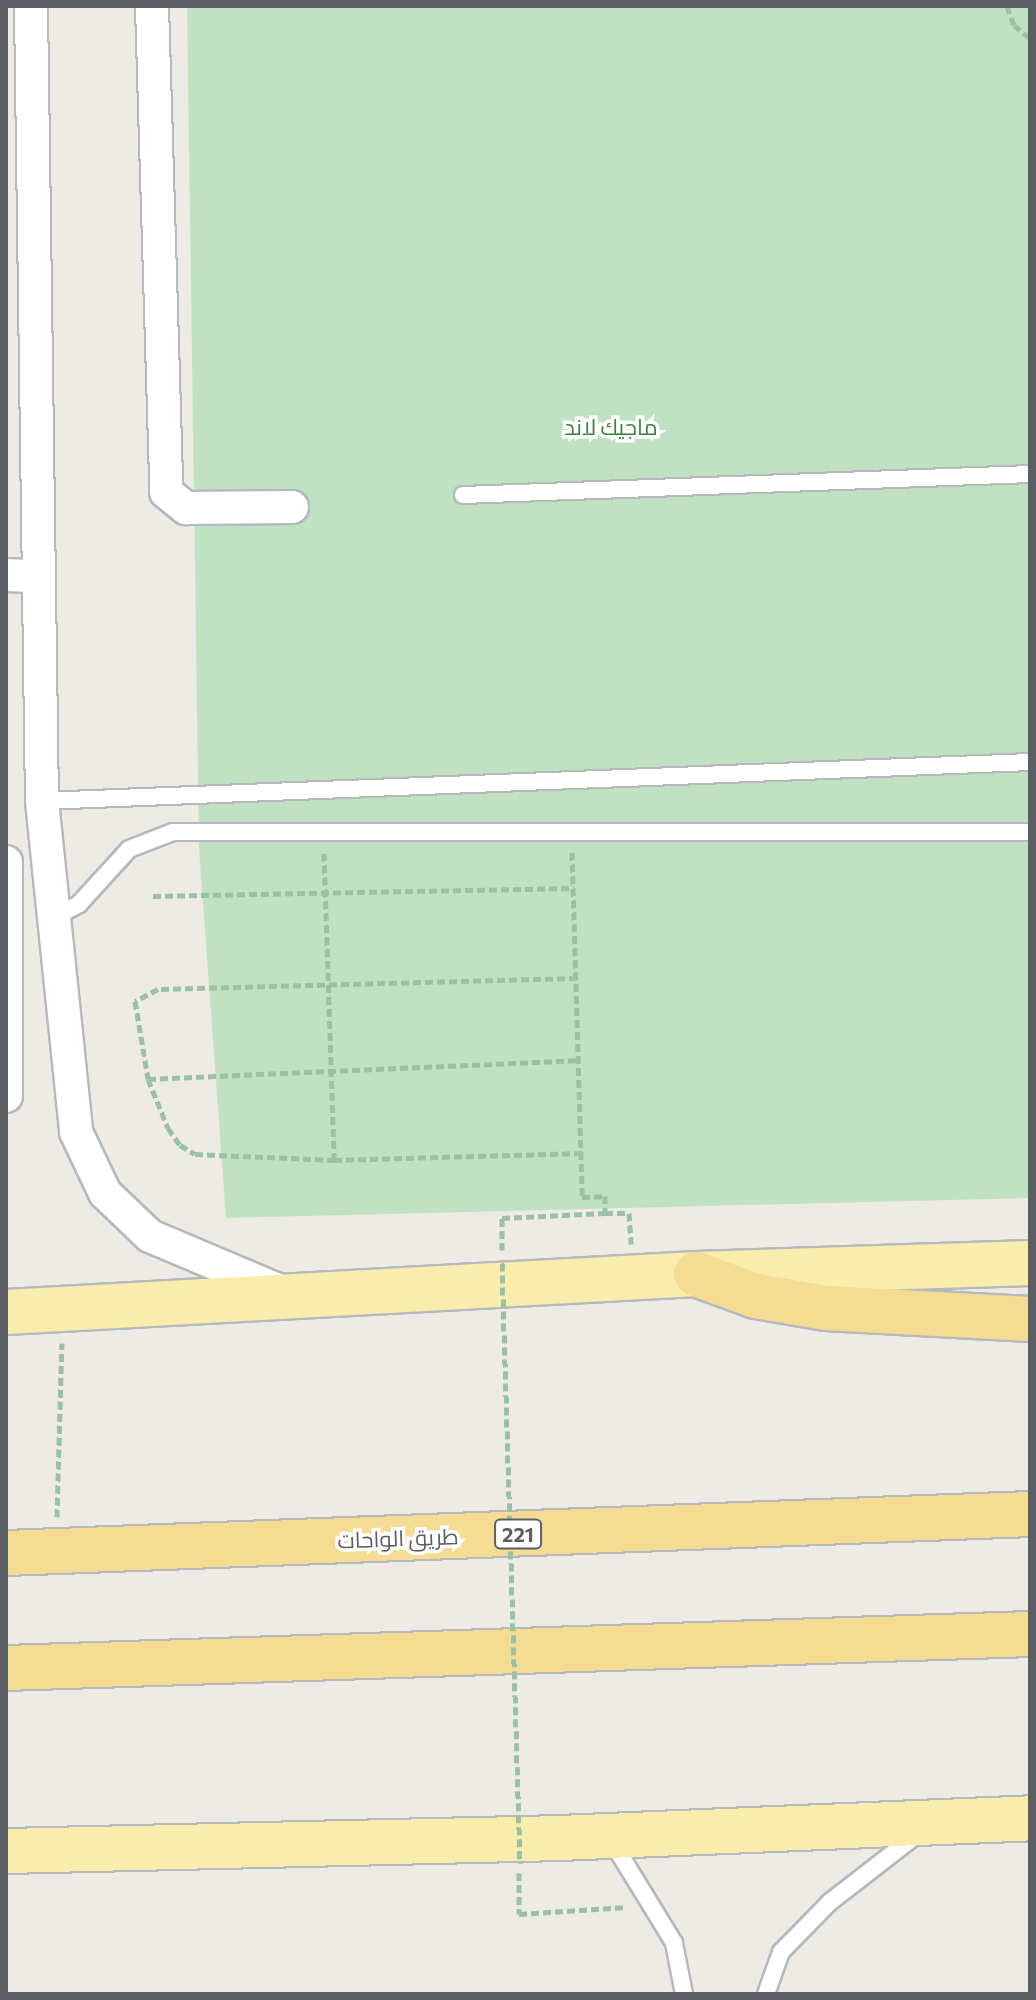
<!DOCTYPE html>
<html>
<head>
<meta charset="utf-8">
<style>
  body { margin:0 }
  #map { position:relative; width:1036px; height:2000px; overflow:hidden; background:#edebe3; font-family:Commissioner,Cairo,sans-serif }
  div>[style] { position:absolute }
  .green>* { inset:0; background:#c1e2c2 }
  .path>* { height:5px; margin-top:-2.5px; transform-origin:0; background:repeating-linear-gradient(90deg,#9ac0a5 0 8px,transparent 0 12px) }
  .roads { filter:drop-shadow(2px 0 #b5b8bc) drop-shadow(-2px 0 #b5b8bc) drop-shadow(0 2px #b5b8bc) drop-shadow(0 -2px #b5b8bc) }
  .lane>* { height:16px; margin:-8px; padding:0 8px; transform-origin:8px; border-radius:8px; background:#fff }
  .street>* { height:32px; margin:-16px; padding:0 16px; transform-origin:16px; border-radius:16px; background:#fff }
  .primary>* { height:44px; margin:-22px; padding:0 22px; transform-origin:22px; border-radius:22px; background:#f8edac }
  .highway>* { height:44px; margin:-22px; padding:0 22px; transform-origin:22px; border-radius:22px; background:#f4dd93 }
  .path-bridge>* { height:5px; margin-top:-2.5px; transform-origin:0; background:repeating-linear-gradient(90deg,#9ac0a5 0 8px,transparent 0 12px) }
  span { translate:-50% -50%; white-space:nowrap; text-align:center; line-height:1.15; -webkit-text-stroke:7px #fff; paint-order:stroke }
  .shield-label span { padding:2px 6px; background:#fff; border:2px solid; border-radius:6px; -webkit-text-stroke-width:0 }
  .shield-label { font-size:20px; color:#5b5e63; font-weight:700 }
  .park-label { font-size:22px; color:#3c8140 }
  .street-label { font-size:22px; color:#5b5e63 }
  .frame { position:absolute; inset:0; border:8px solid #5b5e63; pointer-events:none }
</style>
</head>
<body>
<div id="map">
  <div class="green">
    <div style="clip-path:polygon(187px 6px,1030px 6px,1030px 1198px,226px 1218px,199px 848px)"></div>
  </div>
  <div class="path">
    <div style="left:1007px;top:6px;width:20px;rotate:70deg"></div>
    <div style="left:1014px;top:25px;width:21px;rotate:39deg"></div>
    <div style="left:572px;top:852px;width:345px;rotate:88.3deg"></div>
    <div style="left:582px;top:1197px;width:23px;rotate:-2deg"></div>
    <div style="left:605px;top:1196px;width:17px;rotate:90deg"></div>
    <div style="left:324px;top:853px;width:307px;rotate:88.1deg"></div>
    <div style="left:153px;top:896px;width:421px;rotate:-1.1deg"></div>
    <div style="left:577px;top:978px;width:419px;rotate:178.5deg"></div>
    <div style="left:158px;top:989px;width:26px;rotate:152deg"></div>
    <div style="left:135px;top:1001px;width:79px;rotate:80.5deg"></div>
    <div style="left:148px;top:1079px;width:53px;rotate:67.8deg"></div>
    <div style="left:168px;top:1128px;width:21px;rotate:55deg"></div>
    <div style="left:180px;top:1145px;width:17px;rotate:31deg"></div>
    <div style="left:195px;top:1154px;width:139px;rotate:2.5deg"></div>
    <div style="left:334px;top:1160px;width:248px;rotate:-1.6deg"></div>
    <div style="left:148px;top:1079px;width:433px;rotate:-2.5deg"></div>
    <div style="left:502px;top:1250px;width:32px;rotate:-90deg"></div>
    <div style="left:502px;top:1218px;width:103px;rotate:-2.8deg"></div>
    <div style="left:605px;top:1213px;width:24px"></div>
    <div style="left:629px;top:1213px;width:31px;rotate:86deg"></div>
    <div style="left:57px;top:1517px;width:174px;rotate:-88.4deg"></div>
    <div style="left:519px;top:1873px;width:41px;rotate:90deg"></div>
    <div style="left:519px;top:1914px;width:108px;rotate:-3.7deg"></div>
  </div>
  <div class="roads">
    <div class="lane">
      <div style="left:463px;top:495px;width:567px;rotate:-2.12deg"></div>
      <div style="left:42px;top:801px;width:989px;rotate:-2.26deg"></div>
      <div style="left:53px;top:918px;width:30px;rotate:-28deg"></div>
      <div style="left:79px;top:904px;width:74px;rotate:-47.7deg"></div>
      <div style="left:129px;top:849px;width:47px;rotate:-21.1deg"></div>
      <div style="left:173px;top:832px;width:857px"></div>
      <div style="left:611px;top:1840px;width:121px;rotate:58.5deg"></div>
      <div style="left:674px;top:1943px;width:52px;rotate:78.9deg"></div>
      <div style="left:766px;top:1994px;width:45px;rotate:-70.3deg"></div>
      <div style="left:781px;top:1952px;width:70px;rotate:-45.6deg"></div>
      <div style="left:830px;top:1902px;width:113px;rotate:-37.8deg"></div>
    </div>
    <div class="street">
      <div style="left:31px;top:6px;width:795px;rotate:89.21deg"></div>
      <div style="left:42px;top:801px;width:333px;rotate:84.1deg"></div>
      <div style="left:76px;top:1132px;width:68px;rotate:64.6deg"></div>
      <div style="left:105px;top:1193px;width:62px;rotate:43.7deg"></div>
      <div style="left:150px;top:1236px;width:147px;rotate:22.9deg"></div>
      <div style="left:152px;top:6px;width:486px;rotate:88.3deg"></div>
      <div style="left:166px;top:492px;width:26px;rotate:39deg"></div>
      <div style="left:186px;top:508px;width:106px;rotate:-0.5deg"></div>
      <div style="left:6px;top:575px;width:31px;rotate:2deg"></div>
      <div style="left:6px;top:862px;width:234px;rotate:90deg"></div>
    </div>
    <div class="primary">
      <div style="left:6px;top:1312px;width:691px;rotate:-3.15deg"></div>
      <div style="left:696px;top:1274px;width:334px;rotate:-1.9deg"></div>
      <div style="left:6px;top:1851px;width:554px;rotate:-1.34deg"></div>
      <div style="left:560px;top:1838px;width:470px;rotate:-2.4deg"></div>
    </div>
    <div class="highway">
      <div style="left:696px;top:1274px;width:64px;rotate:20.1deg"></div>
      <div style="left:756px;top:1296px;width:71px;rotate:9.7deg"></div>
      <div style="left:826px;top:1308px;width:204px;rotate:3.1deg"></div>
      <div style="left:6px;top:1553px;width:1025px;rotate:-2.18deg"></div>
      <div style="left:6px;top:1668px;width:1025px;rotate:-1.9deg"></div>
    </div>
  </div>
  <div class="path-bridge">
    <div style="left:502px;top:1263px;width:601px;rotate:88.28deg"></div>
  </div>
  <div class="shield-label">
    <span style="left:518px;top:1534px">221</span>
  </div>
  <div class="park-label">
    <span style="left:611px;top:427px">ماجيك لاند</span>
  </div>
  <div class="street-label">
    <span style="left:398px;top:1538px;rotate:-2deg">طريق الواحات</span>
  </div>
  <div class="frame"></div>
</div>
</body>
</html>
